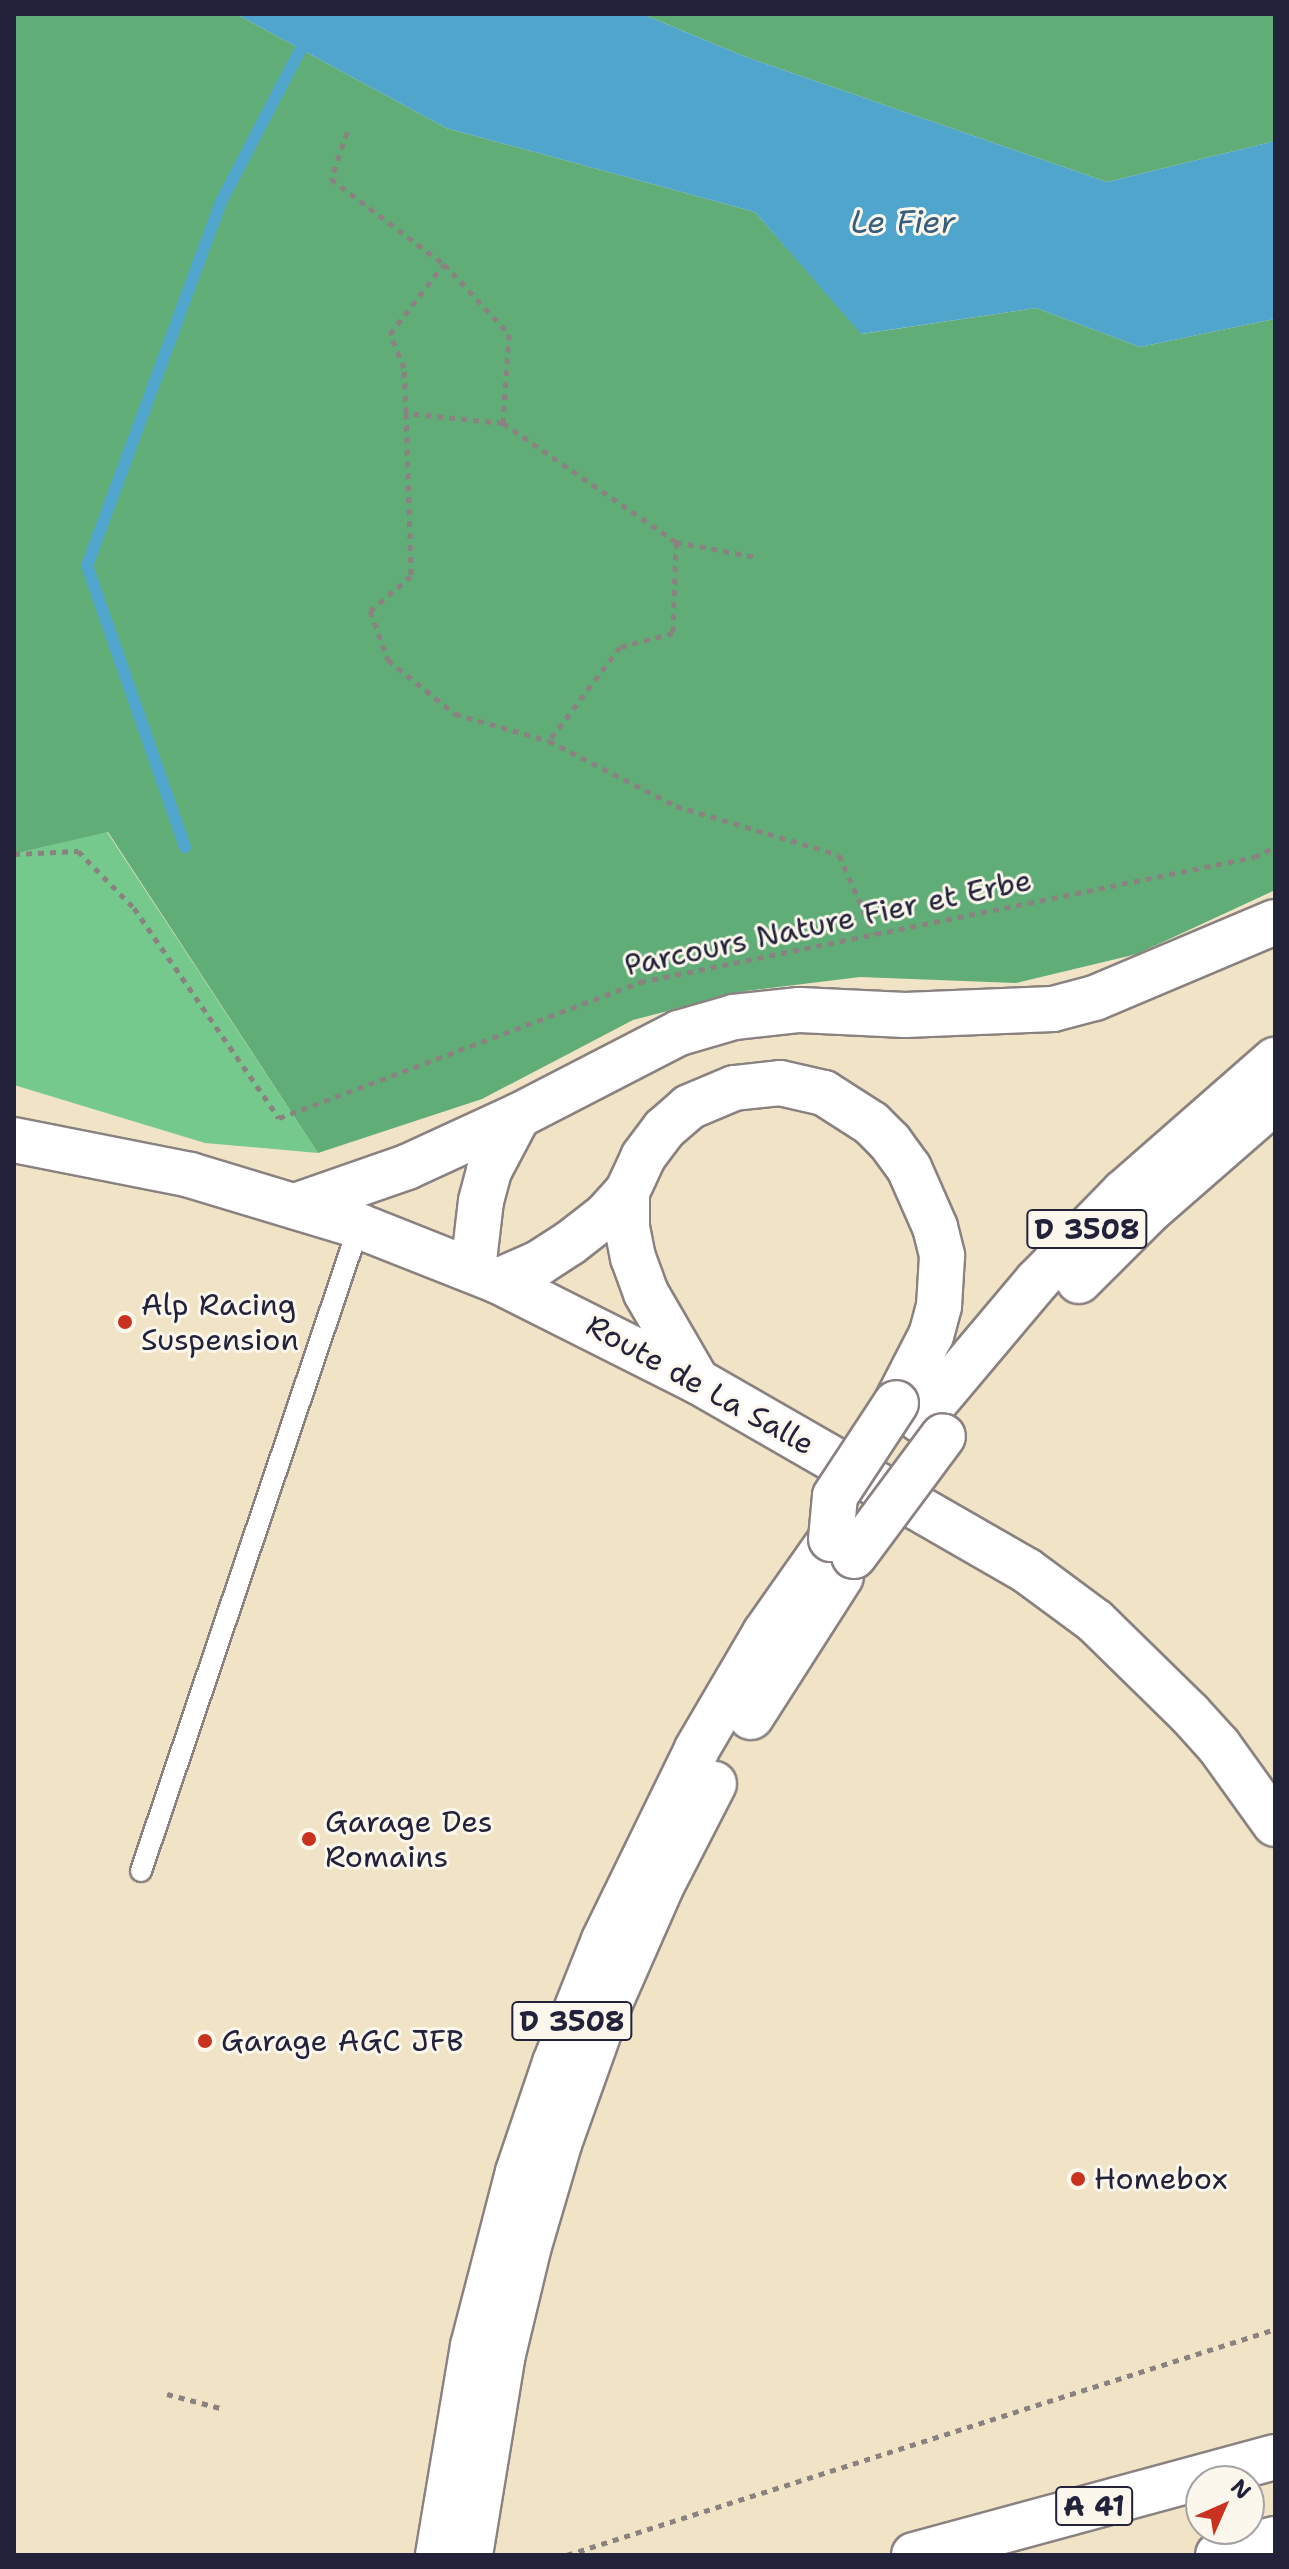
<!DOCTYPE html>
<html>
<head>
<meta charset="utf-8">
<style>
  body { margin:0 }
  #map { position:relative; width:1289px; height:2569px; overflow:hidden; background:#f1e3c6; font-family:"Shantell Sans",sans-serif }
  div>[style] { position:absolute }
  .green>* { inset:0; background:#76c98c }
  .forest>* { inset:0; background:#60ad78 }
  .water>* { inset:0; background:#4fa5cb }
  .stream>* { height:12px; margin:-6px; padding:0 6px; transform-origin:6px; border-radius:6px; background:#4fa5cb }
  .path>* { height:5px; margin-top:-2.5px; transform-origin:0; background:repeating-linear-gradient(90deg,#8a8280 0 6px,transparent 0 12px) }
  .roads { filter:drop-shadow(2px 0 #8a8280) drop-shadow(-2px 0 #8a8280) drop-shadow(0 2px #8a8280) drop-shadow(0 -2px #8a8280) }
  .lane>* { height:20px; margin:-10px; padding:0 10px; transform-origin:10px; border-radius:10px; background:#fff }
  .secondary>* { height:44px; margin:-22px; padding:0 22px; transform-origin:22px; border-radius:22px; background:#fff }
  .highway>* { height:44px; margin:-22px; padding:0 22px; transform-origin:22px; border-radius:22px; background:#fff }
  .bridges { filter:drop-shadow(2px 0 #8a8280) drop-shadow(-2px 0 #8a8280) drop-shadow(0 2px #8a8280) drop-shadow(0 -2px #8a8280) }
  .highway-bridge>* { height:44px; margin:-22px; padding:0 22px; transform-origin:22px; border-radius:22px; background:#fff }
  .dots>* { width:22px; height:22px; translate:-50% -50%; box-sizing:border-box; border:4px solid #fbf7ec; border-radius:50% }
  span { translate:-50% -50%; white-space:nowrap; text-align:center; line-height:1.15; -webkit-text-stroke:6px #fbf7ec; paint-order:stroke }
  .shield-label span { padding:2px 6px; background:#fbf7ec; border:2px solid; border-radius:6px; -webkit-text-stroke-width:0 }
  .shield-label { font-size:28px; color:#22223b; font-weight:700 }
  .street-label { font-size:30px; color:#22223b }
  .poi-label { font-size:30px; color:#22223b }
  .left { translate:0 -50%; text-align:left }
  .water-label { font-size:32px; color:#365d7c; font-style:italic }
  .frame { position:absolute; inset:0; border:16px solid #22223b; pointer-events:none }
  .north { position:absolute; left:1185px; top:2465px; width:80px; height:80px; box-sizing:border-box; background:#fbf7ec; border:2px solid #a4a2a5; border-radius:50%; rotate:45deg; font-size:22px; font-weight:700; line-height:32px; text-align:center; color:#22223b }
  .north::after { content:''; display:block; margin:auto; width:28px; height:36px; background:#c8321e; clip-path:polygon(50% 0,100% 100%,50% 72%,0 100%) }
</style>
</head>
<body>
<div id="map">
  <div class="green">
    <div style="clip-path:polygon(107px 832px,318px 1153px,205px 1143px,14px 1085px,14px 854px)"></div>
  </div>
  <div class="forest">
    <div style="clip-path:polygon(14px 14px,236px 14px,446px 128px,755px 212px,862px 334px,1036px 308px,1140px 347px,1275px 319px,1275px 890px,1137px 954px,1016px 983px,860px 977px,745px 991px,633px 1020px,482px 1099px,318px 1153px,108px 832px,14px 854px)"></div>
    <div style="clip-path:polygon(642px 14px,1275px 14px,1275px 141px,1107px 182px,746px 57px)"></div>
  </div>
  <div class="water">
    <div style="clip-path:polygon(236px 14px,642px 14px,746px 57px,1107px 182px,1275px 141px,1275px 319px,1140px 347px,1036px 308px,861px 334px,755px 212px,446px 128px)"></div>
  </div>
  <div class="stream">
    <div style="left:185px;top:847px;width:298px;rotate:-109.2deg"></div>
    <div style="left:87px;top:566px;width:388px;rotate:-69.8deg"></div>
    <div style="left:221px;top:202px;width:212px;rotate:-62.5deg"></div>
  </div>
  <div class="path">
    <div style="left:347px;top:132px;width:50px;rotate:108.8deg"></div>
    <div style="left:331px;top:179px;width:141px;rotate:37deg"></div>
    <div style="left:444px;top:264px;width:96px;rotate:47.1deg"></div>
    <div style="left:509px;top:334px;width:89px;rotate:93.9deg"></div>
    <div style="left:503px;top:423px;width:98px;rotate:-174.1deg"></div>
    <div style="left:406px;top:413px;width:163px;rotate:88.2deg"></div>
    <div style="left:411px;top:576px;width:54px;rotate:139.5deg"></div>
    <div style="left:370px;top:611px;width:52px;rotate:69.8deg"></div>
    <div style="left:388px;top:660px;width:86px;rotate:38.9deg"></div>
    <div style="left:455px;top:714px;width:98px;rotate:16deg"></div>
    <div style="left:549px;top:741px;width:143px;rotate:27.1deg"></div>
    <div style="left:676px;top:806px;width:170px;rotate:16.7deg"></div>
    <div style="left:839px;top:855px;width:86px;rotate:66.1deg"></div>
    <div style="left:406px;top:413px;width:45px;rotate:-92.5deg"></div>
    <div style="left:404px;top:368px;width:37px;rotate:-112deg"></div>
    <div style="left:390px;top:334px;width:88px;rotate:-52.4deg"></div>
    <div style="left:503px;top:423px;width:210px;rotate:34.5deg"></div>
    <div style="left:676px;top:542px;width:91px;rotate:91.9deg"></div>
    <div style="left:673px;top:633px;width:55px;rotate:165.2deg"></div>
    <div style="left:620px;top:647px;width:118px;rotate:127.1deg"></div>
    <div style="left:676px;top:542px;width:81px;rotate:10.6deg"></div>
    <div style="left:14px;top:854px;width:64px;rotate:-2.7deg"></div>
    <div style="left:78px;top:851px;width:80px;rotate:45.5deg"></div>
    <div style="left:134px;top:908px;width:255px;rotate:55.4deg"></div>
    <div style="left:279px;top:1118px;width:386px;rotate:-20.6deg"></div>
    <div style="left:640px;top:982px;width:627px;rotate:-11.51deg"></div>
    <div style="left:1254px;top:857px;width:23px;rotate:-25deg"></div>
    <div style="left:167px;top:2394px;width:59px;rotate:14.7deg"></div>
    <div style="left:567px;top:2555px;width:743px;rotate:-17.7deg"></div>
  </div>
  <div class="roads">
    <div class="lane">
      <div style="left:141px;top:1871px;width:681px;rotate:-71.33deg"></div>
    </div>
    <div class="secondary">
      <div style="left:14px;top:1140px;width:179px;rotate:11.2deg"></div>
      <div style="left:190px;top:1175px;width:177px;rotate:16.8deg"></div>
      <div style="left:359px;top:1226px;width:149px;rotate:21.6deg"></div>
      <div style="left:498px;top:1281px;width:223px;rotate:26.7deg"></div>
      <div style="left:697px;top:1381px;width:379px;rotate:29.9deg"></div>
      <div style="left:1026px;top:1570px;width:86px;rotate:36.5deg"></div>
      <div style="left:1095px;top:1621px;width:133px;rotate:44.4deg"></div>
      <div style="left:1190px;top:1714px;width:43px;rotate:47.8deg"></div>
      <div style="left:1219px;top:1746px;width:96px;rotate:54.3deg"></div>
    </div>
    <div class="highway">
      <div style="left:295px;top:1206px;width:119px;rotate:-19.2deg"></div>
      <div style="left:407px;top:1167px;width:122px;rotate:-24.7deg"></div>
      <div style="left:518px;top:1116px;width:181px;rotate:-27.3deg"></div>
      <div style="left:679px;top:1033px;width:57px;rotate:-16.2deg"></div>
      <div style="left:734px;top:1017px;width:66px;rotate:-6.1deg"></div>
      <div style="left:800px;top:1010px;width:105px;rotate:2.7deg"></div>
      <div style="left:905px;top:1015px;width:148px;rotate:-2.3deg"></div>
      <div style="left:1053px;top:1009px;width:43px;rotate:-14.7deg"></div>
      <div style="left:1095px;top:998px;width:195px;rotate:-22.9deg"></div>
      <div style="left:473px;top:1269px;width:68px;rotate:-83.3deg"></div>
      <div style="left:481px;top:1201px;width:31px;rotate:-75deg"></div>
      <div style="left:489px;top:1171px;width:62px;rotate:-62.2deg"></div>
      <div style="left:498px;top:1281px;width:45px;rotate:-23.7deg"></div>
      <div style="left:539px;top:1263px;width:37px;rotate:-33deg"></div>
      <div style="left:570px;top:1243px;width:46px;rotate:-37.9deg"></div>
      <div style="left:606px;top:1215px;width:31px;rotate:-48deg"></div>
      <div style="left:1079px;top:1281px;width:99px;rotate:-45deg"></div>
      <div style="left:1149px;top:1211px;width:167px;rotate:-41.1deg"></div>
      <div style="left:697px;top:1381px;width:102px;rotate:-120.1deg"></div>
      <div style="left:646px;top:1293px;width:37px;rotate:-110deg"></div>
      <div style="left:633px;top:1258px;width:33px;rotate:-101deg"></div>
      <div style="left:627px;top:1226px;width:34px;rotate:-90deg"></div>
      <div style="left:627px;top:1192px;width:38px;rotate:-65deg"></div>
      <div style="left:643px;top:1157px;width:35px;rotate:-53deg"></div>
      <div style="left:664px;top:1129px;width:33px;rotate:-41deg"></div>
      <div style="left:689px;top:1107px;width:49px;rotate:-22.9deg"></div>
      <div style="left:734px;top:1088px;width:46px;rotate:-6.2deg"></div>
      <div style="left:780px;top:1083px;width:45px;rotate:12.8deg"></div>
      <div style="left:824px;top:1093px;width:56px;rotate:32.6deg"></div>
      <div style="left:871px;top:1123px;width:27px;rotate:45deg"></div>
      <div style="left:890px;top:1142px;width:32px;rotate:54deg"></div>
      <div style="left:909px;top:1168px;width:64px;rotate:66.2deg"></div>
      <div style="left:935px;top:1227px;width:30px;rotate:76deg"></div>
      <div style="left:942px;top:1256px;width:50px;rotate:93.4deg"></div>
      <div style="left:939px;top:1306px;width:30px;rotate:105deg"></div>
      <div style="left:931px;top:1335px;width:76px;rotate:117.2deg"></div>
      <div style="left:920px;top:1420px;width:182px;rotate:-49.9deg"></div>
      <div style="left:1037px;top:1281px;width:124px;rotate:-45.7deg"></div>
      <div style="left:1124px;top:1192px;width:201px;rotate:-41.2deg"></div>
      <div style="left:751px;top:1717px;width:167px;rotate:-57.4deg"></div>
      <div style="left:438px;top:2555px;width:212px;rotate:-80.5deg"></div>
      <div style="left:473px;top:2346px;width:180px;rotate:-75.5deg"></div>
      <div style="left:518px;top:2172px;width:115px;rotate:-71.3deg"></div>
      <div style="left:555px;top:2063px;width:132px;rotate:-68.3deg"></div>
      <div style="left:604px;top:1940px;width:212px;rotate:-64deg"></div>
      <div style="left:697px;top:1749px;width:134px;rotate:-59.6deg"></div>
      <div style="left:765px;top:1633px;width:115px;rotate:-54.9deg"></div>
      <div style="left:470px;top:2555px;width:204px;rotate:-80.7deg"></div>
      <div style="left:503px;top:2354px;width:111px;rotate:-76.5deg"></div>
      <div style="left:529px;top:2246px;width:109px;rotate:-73.6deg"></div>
      <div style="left:560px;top:2141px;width:139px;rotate:-70.3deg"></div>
      <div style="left:607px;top:2010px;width:134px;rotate:-66.3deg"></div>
      <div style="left:661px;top:1887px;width:116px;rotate:-62.8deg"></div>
      <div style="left:914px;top:2555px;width:374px;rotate:-15.2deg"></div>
      <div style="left:1218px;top:2555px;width:59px;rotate:-15.7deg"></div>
    </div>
  </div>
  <div class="bridges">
    <div class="highway-bridge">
      <div style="left:831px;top:1539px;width:43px;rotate:-84.7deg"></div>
      <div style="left:835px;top:1496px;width:111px;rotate:-56.7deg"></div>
      <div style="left:854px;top:1556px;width:149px;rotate:-53.4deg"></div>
    </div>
  </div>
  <div class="dots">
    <div style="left:125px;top:1322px;background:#c8321e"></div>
    <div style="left:309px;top:1839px;background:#c8321e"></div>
    <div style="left:205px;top:2041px;background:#c8321e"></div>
    <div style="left:1078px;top:2179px;background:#c8321e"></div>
  </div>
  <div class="shield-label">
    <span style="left:1087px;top:1229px">D 3508</span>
    <span style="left:572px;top:2021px">D 3508</span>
    <span style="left:1094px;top:2506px">A 41</span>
  </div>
  <div class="street-label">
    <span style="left:828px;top:923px;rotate:-12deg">Parcours Nature Fier et Erbe</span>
    <span style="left:700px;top:1385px;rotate:29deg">Route de La Salle</span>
  </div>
  <div class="poi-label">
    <span class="left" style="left:141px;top:1322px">Alp Racing<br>Suspension</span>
    <span class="left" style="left:325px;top:1839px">Garage Des<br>Romains</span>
    <span class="left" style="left:221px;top:2041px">Garage AGC JFB</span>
    <span class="left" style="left:1094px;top:2179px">Homebox</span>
  </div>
  <div class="water-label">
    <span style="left:903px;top:222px">Le Fier</span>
  </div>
  <div class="frame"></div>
  <div class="north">N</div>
</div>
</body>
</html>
